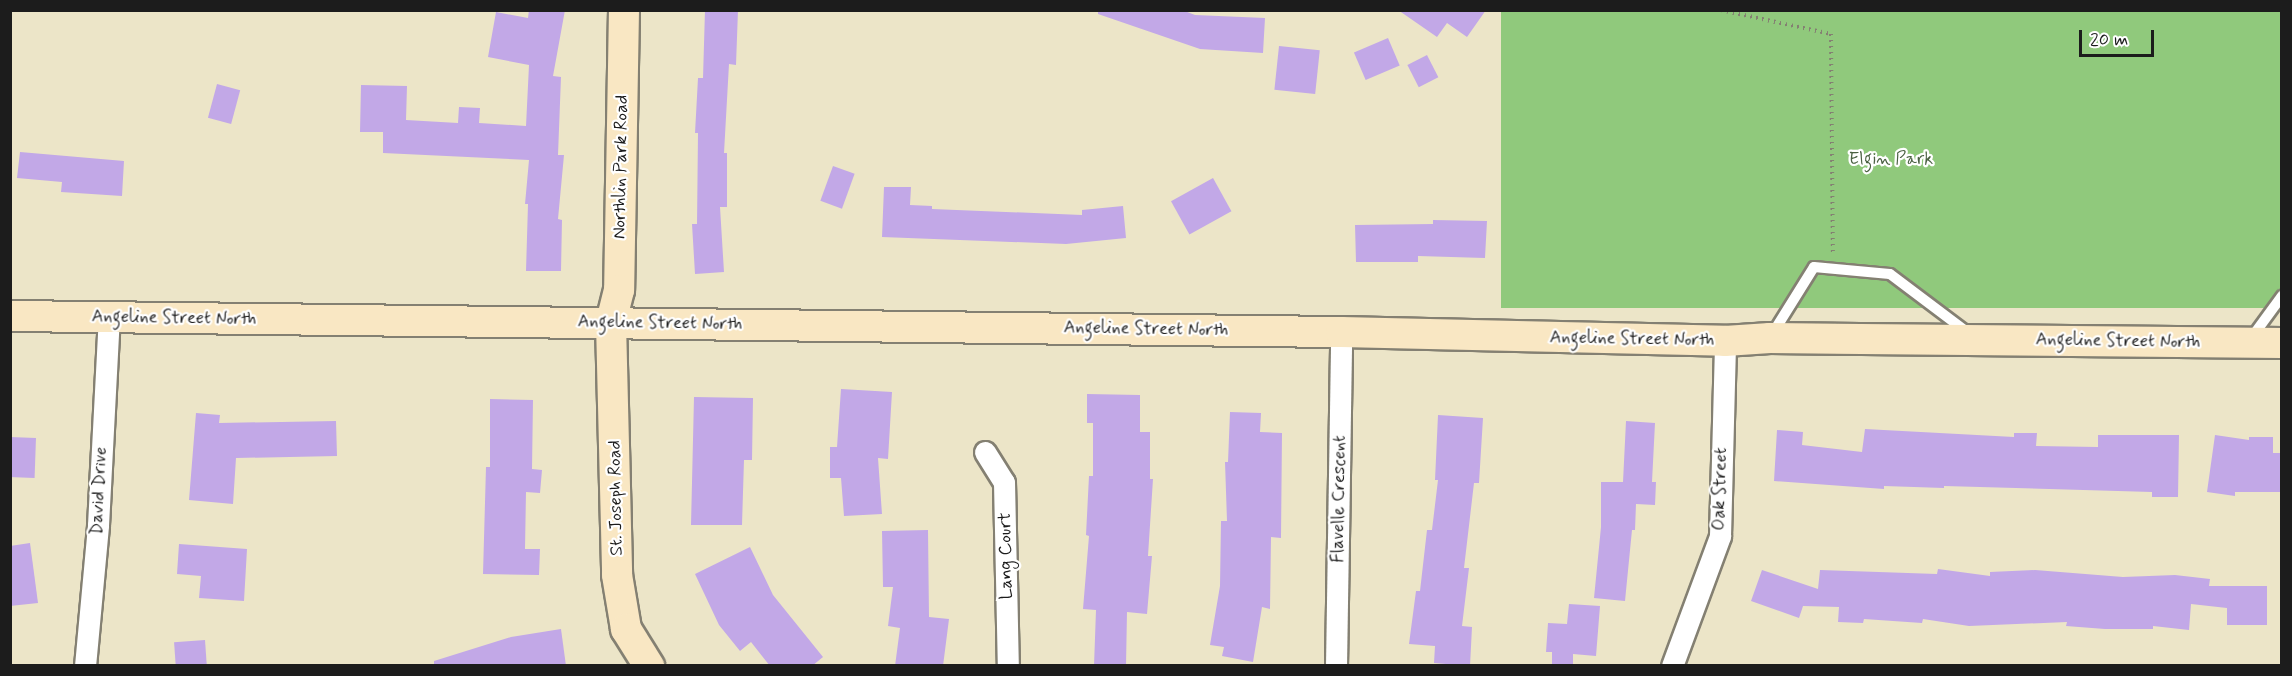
<!DOCTYPE html>
<html>
<head>
<meta charset="utf-8">
<style>
  body { margin:0 }
  #map { position:relative; width:2292px; height:676px; overflow:hidden; background:#ece5c8; font-family:Mynerve,sans-serif }
  div>[style] { position:absolute }
  .green>* { inset:0; background:#90c97c; transform-origin:0 0 }
  .building>* { inset:0; background:#c2a8e7; transform-origin:0 0 }
  .path>* { height:4px; margin-top:-2px; transform-origin:0; background:repeating-linear-gradient(90deg,#848072 0 1.5px,transparent 0 6px) }
  .roads { filter:drop-shadow(2px 0 #848072) drop-shadow(-2px 0 #848072) drop-shadow(0 2px #848072) drop-shadow(0 -2px #848072) }
  .lane>* { height:10px; margin:-5px; padding:0 5px; transform-origin:5px; border-radius:5px; background:#fff }
  .street>* { height:21px; margin:-10.5px; padding:0 10.5px; transform-origin:10.5px; border-radius:10.5px; background:#fff }
  .secondary>* { height:30px; margin:-15px; padding:0 15px; transform-origin:15px; border-radius:15px; background:#f9e7c3 }
  span { translate:-50% -50%; white-space:nowrap; text-align:center; line-height:1.15; -webkit-text-stroke:4.5px #fff; paint-order:stroke }
  .park-label { font-size:18px; color:#4a6142 }
  .street-label { font-size:18px; color:#1c1c1c }
  .frame { position:absolute; inset:0; border:12px solid #1c1c1c; pointer-events:none }
  .scale { position:absolute; left:2079px; top:30px; width:75px; height:27px; box-sizing:border-box; border:3px solid #1c1c1c; border-top:0; padding-left:8px; font-size:18px; line-height:21px; white-space:nowrap; color:#1c1c1c; -webkit-text-stroke:4px #fff; paint-order:stroke }
</style>
</head>
<body>
<div id="map">
  <div class="green">
    <div style="left:1501px;top:11px;width:780px;height:297px"></div>
  </div>
  <div class="building">
    <div style="clip-path:polygon(529px 10px,565px 10px,553px 76px,561px 77px,558px 155px,564px 155px,558px 219px,562px 220px,561px 271px,526px 271px,528px 204px,525px 204px,529px 160px,383px 153px,383px 132px,360px 132px,361px 85px,407px 86px,406px 120px,458px 123px,459px 107px,480px 108px,479px 123px,526px 126px,529px 65px,488px 57px,496px 12px,528px 18px)"></div>
    <div style="clip-path:polygon(705px 10px,738px 10px,736px 65px,729px 64px,724px 153px,727px 153px,727px 207px,720px 207px,724px 272px,695px 274px,692px 224px,697px 224px,698px 133px,695px 133px,698px 78px,703px 78px)"></div>
    <div style="clip-path:polygon(1098px 10px,1182px 10px,1195px 15px,1265px 18px,1263px 53px,1200px 49px,1098px 14px)"></div>
    <div style="clip-path:polygon(1398px 10px,1486px 10px,1467px 37px,1447px 23px,1437px 37px)"></div>
    <div style="left:1388px;top:38px;width:30px;height:37px;rotate:67deg"></div>
    <div style="left:1279px;top:46px;width:41px;height:44px;rotate:6deg"></div>
    <div style="left:1427px;top:55px;width:25px;height:22px;rotate:63deg"></div>
    <div style="left:217px;top:84px;width:24px;height:35px;rotate:15deg"></div>
    <div style="clip-path:polygon(20px 152px,124px 161px,122px 196px,61px 192px,62px 182px,17px 178px)"></div>
    <div style="left:833px;top:166px;width:23px;height:37px;rotate:20deg"></div>
    <div style="left:1213px;top:178px;width:38px;height:48px;rotate:61deg"></div>
    <div style="clip-path:polygon(884px 187px,911px 187px,910px 205px,932px 206px,932px 209px,1082px 215px,1082px 210px,1123px 206px,1126px 238px,1066px 244px,882px 237px)"></div>
    <div style="clip-path:polygon(1433px 220px,1487px 221px,1485px 258px,1418px 256px,1418px 262px,1356px 262px,1355px 225px,1433px 224px)"></div>
    <div style="clip-path:polygon(841px 389px,892px 392px,888px 459px,878px 458px,882px 514px,844px 516px,841px 478px,830px 478px,830px 447px,837px 447px)"></div>
    <div style="clip-path:polygon(1087px 394px,1140px 395px,1140px 432px,1150px 432px,1150px 479px,1153px 479px,1148px 556px,1152px 556px,1147px 614px,1127px 612px,1126px 666px,1094px 666px,1096px 610px,1083px 609px,1089px 536px,1086px 535px,1089px 476px,1093px 476px,1093px 423px,1087px 423px)"></div>
    <div style="clip-path:polygon(694px 397px,753px 398px,752px 460px,744px 460px,742px 525px,691px 525px)"></div>
    <div style="clip-path:polygon(490px 399px,533px 400px,532px 469px,542px 470px,540px 493px,526px 492px,525px 549px,540px 549px,539px 575px,483px 574px,486px 467px,490px 467px)"></div>
    <div style="clip-path:polygon(1230px 412px,1261px 413px,1260px 432px,1282px 433px,1281px 538px,1271px 537px,1270px 609px,1262px 607px,1253px 662px,1222px 656px,1224px 647px,1210px 645px,1220px 586px,1221px 521px,1227px 521px,1225px 462px,1228px 462px)"></div>
    <div style="clip-path:polygon(196px 413px,220px 415px,219px 423px,336px 421px,337px 456px,236px 458px,233px 504px,189px 500px)"></div>
    <div style="clip-path:polygon(1438px 415px,1483px 418px,1479px 483px,1474px 483px,1464px 568px,1469px 568px,1462px 626px,1472px 627px,1470px 666px,1434px 663px,1435px 646px,1409px 644px,1416px 591px,1420px 591px,1427px 530px,1432px 530px,1438px 480px,1435px 480px)"></div>
    <div style="clip-path:polygon(1626px 421px,1655px 423px,1652px 482px,1656px 482px,1655px 505px,1636px 504px,1635px 530px,1632px 530px,1625px 601px,1594px 598px,1601px 527px,1601px 482px,1623px 482px)"></div>
    <div style="clip-path:polygon(1865px 429px,2014px 437px,2014px 433px,2037px 433px,2036px 446px,2098px 447px,2098px 435px,2179px 435px,2178px 497px,2152px 497px,2152px 492px,1944px 486px,1944px 488px,1884px 486px,1884px 489px,1774px 481px,1777px 430px,1803px 432px,1802px 445px,1862px 452px)"></div>
    <div style="clip-path:polygon(2215px 435px,2249px 440px,2249px 437px,2273px 437px,2273px 453px,2282px 453px,2282px 492px,2235px 492px,2235px 496px,2207px 492px)"></div>
    <div style="left:10px;top:437px;width:26px;height:40px;rotate:2deg"></div>
    <div style="clip-path:polygon(928px 530px,929px 617px,949px 619px,943px 666px,895px 666px,900px 628px,888px 626px,893px 587px,883px 587px,882px 531px)"></div>
    <div style="clip-path:polygon(30px 543px,38px 603px,10px 606px,10px 546px)"></div>
    <div style="clip-path:polygon(179px 544px,247px 549px,244px 601px,199px 598px,201px 576px,177px 574px)"></div>
    <div style="clip-path:polygon(750px 547px,773px 595px,823px 657px,812px 666px,770px 666px,751px 642px,740px 651px,719px 625px,695px 574px)"></div>
    <div style="clip-path:polygon(1938px 569px,1990px 576px,1990px 572px,2035px 570px,2123px 577px,2175px 575px,2210px 579px,2209px 586px,2267px 586px,2267px 625px,2227px 625px,2227px 608px,2191px 604px,2189px 630px,2153px 626px,2153px 629px,2105px 629px,2066px 626px,2067px 622px,1969px 626px,1923px 619px,1922px 623px,1864px 619px,1863px 623px,1838px 622px,1839px 607px,1803px 606px,1799px 618px,1751px 601px,1762px 570px,1818px 589px,1820px 570px,1937px 574px)"></div>
    <div style="clip-path:polygon(1569px 604px,1600px 606px,1596px 656px,1573px 654px,1573px 666px,1552px 666px,1552px 652px,1546px 652px,1548px 623px,1567px 624px)"></div>
    <div style="clip-path:polygon(561px 629px,566px 666px,434px 666px,434px 661px,511px 637px)"></div>
    <div style="left:205px;top:640px;width:26px;height:31px;rotate:86deg"></div>
  </div>
  <div class="path">
    <div style="left:1721px;top:10px;width:113px;rotate:12.3deg"></div>
    <div style="left:1831px;top:34px;width:219px;rotate:89.5deg"></div>
  </div>
  <div class="roads">
    <div class="lane">
      <div style="left:1771px;top:336px;width:81px;rotate:-58.1deg"></div>
      <div style="left:1814px;top:267px;width:76px;rotate:5.3deg"></div>
      <div style="left:1890px;top:274px;width:96px;rotate:37deg"></div>
      <div style="left:2252px;top:337px;width:51px;rotate:-53.8deg"></div>
    </div>
    <div class="street">
      <div style="left:985px;top:452px;width:36px;rotate:58deg"></div>
      <div style="left:1004px;top:482px;width:184px;rotate:88.8deg"></div>
      <div style="left:85px;top:666px;width:142px;rotate:-84.7deg"></div>
      <div style="left:98px;top:525px;width:208px;rotate:-87deg"></div>
      <div style="left:1336px;top:666px;width:334px;rotate:-89.1deg"></div>
      <div style="left:1672px;top:666px;width:139px;rotate:-69.7deg"></div>
      <div style="left:1720px;top:536px;width:195px;rotate:-88.5deg"></div>
    </div>
    <div class="secondary">
      <div style="left:624px;top:10px;width:280px;rotate:91deg"></div>
      <div style="left:619px;top:290px;width:34px;rotate:104deg"></div>
      <div style="left:611px;top:323px;width:252px;rotate:88.6deg"></div>
      <div style="left:617px;top:575px;width:55px;rotate:80.5deg"></div>
      <div style="left:626px;top:629px;width:44px;rotate:58.1deg"></div>
      <div style="left:10px;top:316px;width:1331px;rotate:0.69deg"></div>
      <div style="left:1341px;top:332px;width:384px;rotate:1.3deg"></div>
      <div style="left:1725px;top:341px;width:45px;rotate:-3.8deg"></div>
      <div style="left:1770px;top:338px;width:512px;rotate:0.56deg"></div>
    </div>
  </div>
  <div class="park-label">
    <span style="left:1891px;top:159px">Elgin Park</span>
  </div>
  <div class="street-label">
    <span style="left:621px;top:167px;rotate:-89deg">Northlin Park Road</span>
    <span style="left:174px;top:318px;rotate:1deg">Angeline Street North</span>
    <span style="left:660px;top:323px;rotate:1deg">Angeline Street North</span>
    <span style="left:1146px;top:329px;rotate:1deg">Angeline Street North</span>
    <span style="left:1632px;top:339px;rotate:1deg">Angeline Street North</span>
    <span style="left:2118px;top:341px;rotate:1deg">Angeline Street North</span>
    <span style="left:1720px;top:489px;rotate:-88deg">Oak Street</span>
    <span style="left:99px;top:491px;rotate:-87deg">David Drive</span>
    <span style="left:616px;top:498px;rotate:-91deg">St. Joseph Road</span>
    <span style="left:1339px;top:499px;rotate:-89deg">Flavelle Crescent</span>
    <span style="left:1006px;top:556px;rotate:-91deg">Lang Court</span>
  </div>
  <div class="frame"></div>
  <div class="scale">20 m</div>
</div>
</body>
</html>
